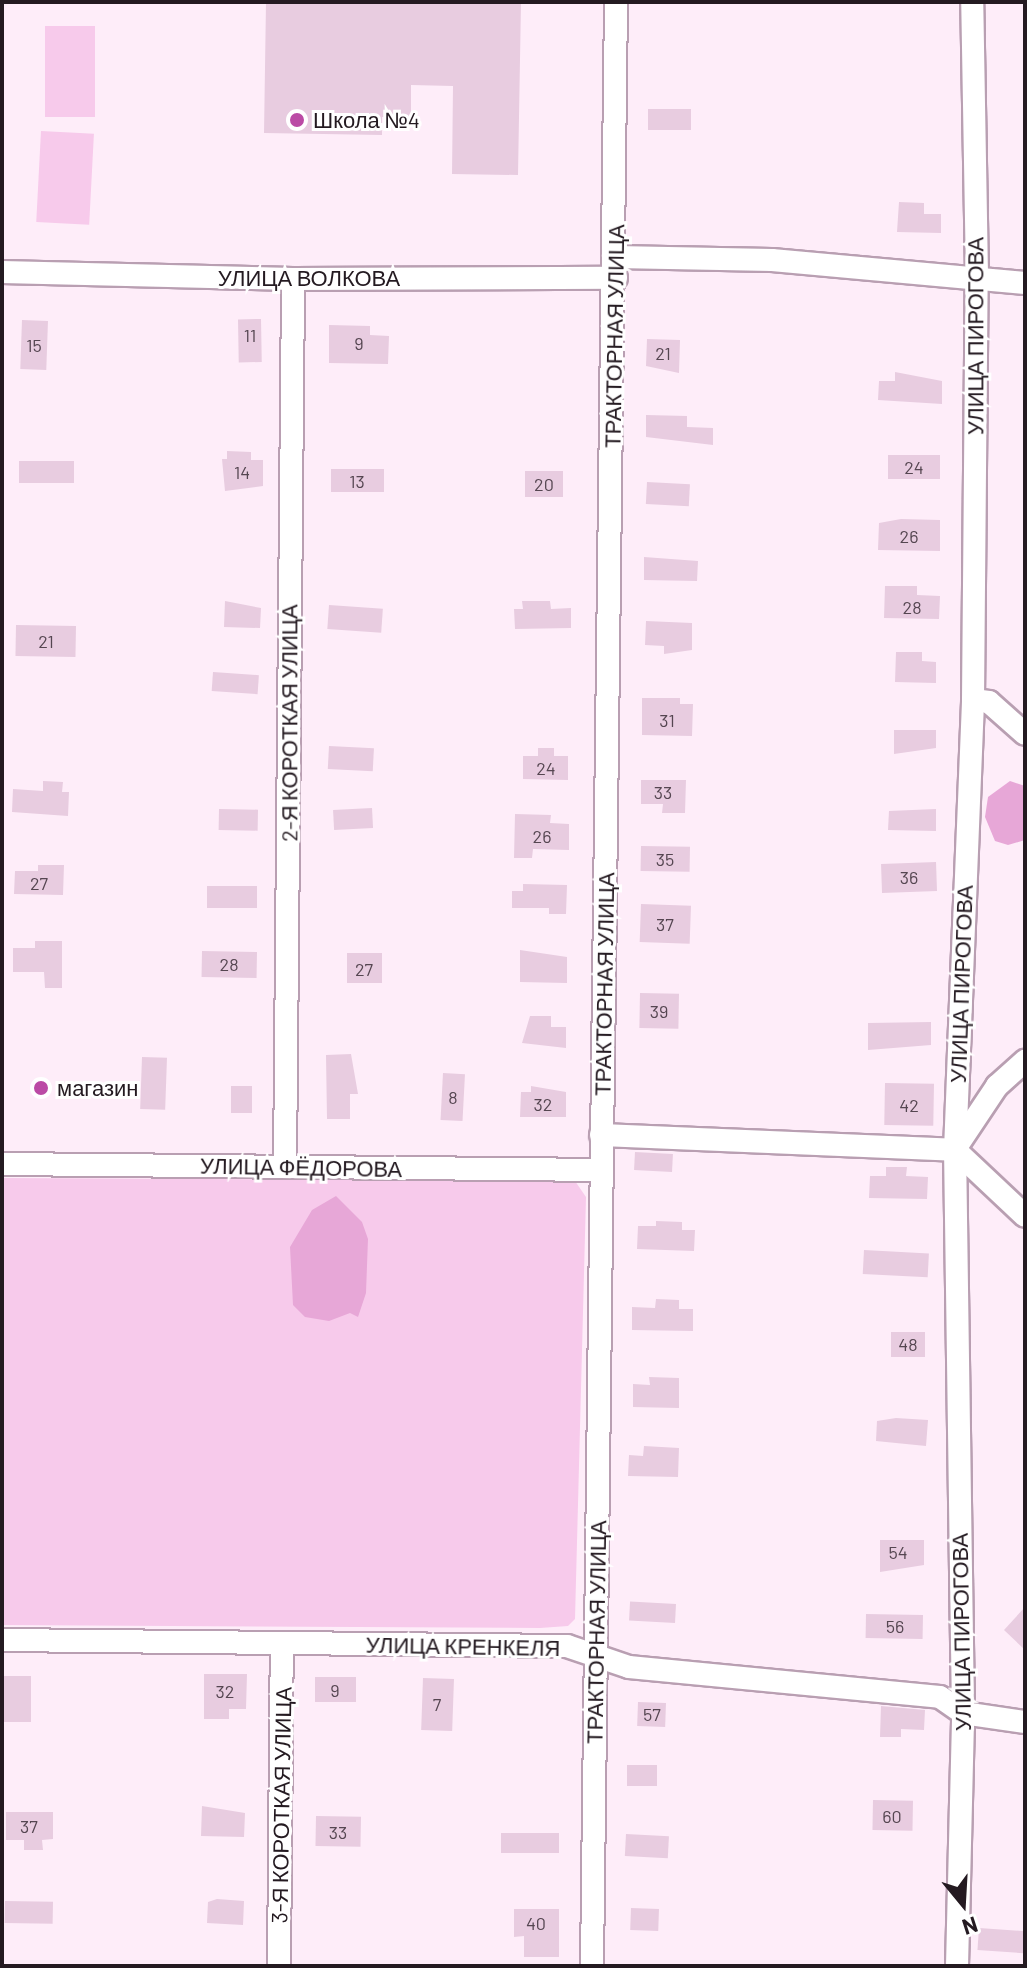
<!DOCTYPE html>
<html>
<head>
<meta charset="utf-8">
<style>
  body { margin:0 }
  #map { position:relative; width:1027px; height:1968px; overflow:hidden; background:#feedf9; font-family:Barlow,sans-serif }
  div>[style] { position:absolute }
  .green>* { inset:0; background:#f7caeb; transform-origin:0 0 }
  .water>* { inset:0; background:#e7a7d7 }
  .building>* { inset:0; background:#e8cce0; transform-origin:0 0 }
  .roads { filter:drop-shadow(2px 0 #b99fb2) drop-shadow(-2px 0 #b99fb2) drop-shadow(0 2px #b99fb2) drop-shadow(0 -2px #b99fb2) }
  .street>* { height:22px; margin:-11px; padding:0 11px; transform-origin:11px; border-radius:11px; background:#fff }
  .dots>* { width:22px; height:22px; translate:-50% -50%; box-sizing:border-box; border:4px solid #fff; border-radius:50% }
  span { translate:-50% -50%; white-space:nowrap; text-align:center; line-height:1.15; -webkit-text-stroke:6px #fff; paint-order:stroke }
  .number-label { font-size:18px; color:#554651 }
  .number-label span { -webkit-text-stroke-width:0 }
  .poi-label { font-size:22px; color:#241a21 }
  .left { translate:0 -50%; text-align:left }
  .street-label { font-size:22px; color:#241a21 }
  .frame { position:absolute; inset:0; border:4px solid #241a21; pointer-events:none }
  .north { position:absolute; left:923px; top:1864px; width:80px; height:80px; -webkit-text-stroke:6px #fff; paint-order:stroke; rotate:162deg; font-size:22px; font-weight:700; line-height:32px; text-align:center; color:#241a21 }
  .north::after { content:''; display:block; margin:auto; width:28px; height:36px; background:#241a21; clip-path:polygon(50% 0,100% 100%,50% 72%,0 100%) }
</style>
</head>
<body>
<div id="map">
  <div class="green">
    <div style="left:45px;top:26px;width:50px;height:91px"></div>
    <div style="left:41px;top:131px;width:53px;height:91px;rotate:3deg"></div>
    <div style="clip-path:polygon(2px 1178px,575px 1181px,586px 1197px,575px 1619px,568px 1626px,540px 1628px,2px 1625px)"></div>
  </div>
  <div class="water">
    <div style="clip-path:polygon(1010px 781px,1025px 786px,1025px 840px,1008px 845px,995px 841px,985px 817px,988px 797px)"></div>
    <div style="clip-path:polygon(336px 1196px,362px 1222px,368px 1239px,366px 1293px,358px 1317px,350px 1313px,329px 1321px,305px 1317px,293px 1305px,290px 1247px,312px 1210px)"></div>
  </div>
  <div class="building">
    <div style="clip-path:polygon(266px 2px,521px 2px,518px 175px,452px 174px,453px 86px,411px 85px,411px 117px,382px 117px,382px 135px,264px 133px)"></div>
    <div style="left:648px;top:109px;width:43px;height:21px"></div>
    <div style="clip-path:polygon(899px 202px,924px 203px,924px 214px,941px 214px,941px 233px,897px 232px)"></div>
    <div style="left:261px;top:319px;width:43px;height:23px;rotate:89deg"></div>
    <div style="left:22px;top:320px;width:26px;height:49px;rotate:2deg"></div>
    <div style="clip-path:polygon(329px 325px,370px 326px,370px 335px,389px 336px,388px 364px,329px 363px)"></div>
    <div style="clip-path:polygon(647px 339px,680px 340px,679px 373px,646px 366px)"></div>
    <div style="clip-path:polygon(895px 372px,942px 381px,942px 404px,878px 400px,879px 381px,895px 381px)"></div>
    <div style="clip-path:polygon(646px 415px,687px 416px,687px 427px,713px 428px,713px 445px,646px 437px)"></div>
    <div style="clip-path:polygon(227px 451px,251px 452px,251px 460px,263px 460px,263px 486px,225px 491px,222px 459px,227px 459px)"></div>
    <div style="left:888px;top:455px;width:52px;height:24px"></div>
    <div style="left:74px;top:461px;width:22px;height:55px;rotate:90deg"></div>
    <div style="left:331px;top:469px;width:53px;height:23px"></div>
    <div style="left:525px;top:471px;width:38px;height:26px"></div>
    <div style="left:647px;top:482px;width:43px;height:22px;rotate:3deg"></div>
    <div style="clip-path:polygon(901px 519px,940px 520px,940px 551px,878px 550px,879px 523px)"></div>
    <div style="clip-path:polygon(644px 557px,698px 561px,697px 581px,644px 580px)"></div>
    <div style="clip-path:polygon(885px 586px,917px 586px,917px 595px,940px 596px,939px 619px,884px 618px)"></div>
    <div style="clip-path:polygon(225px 601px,261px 608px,260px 628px,224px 627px)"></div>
    <div style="clip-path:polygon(522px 601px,550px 601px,551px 609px,571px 608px,571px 628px,515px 629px,514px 609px,523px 609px)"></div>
    <div style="left:329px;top:605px;width:54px;height:24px;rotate:4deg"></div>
    <div style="clip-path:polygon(646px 621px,692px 623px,692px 650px,664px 654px,664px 646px,645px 645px)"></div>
    <div style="left:16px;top:625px;width:60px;height:31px;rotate:1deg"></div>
    <div style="clip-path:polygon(896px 652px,922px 652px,922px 661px,936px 662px,936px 683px,895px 682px)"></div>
    <div style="left:213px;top:672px;width:46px;height:19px;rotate:4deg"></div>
    <div style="clip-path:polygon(642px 698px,680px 698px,680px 704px,693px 704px,692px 736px,642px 735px)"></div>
    <div style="clip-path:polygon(894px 730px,936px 730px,936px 748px,894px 754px)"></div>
    <div style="left:329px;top:746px;width:45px;height:23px;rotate:3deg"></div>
    <div style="clip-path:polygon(538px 748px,554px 748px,554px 756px,568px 756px,568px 780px,523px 779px,523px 756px,538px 756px)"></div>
    <div style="clip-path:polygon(641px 780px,686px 780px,685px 813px,662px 813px,663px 804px,641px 804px)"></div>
    <div style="clip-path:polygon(43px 781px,63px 782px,62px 792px,69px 792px,68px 816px,12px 812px,13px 789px,43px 791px)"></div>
    <div style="left:372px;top:808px;width:20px;height:39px;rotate:87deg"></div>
    <div style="left:219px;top:809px;width:39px;height:21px;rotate:1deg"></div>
    <div style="clip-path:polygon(936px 809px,936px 831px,888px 830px,889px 811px)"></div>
    <div style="clip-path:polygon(515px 814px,551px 815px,550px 823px,569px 824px,569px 850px,533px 849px,532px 858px,514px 858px)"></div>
    <div style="left:641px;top:846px;width:49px;height:25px;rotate:1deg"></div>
    <div style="left:936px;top:862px;width:29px;height:55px;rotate:88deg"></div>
    <div style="clip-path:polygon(38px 865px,64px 865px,63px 895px,14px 894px,15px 871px,38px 871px)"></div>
    <div style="clip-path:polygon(523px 884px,567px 885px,566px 914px,549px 914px,549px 908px,512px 908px,512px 891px,523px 891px)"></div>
    <div style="left:207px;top:886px;width:50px;height:22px"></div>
    <div style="left:641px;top:904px;width:50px;height:38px;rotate:2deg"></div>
    <div style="clip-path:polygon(35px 941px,62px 941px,62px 988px,45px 988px,44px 972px,13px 972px,13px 948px,35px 948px)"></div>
    <div style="clip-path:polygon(520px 950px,567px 957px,567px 983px,520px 982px)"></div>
    <div style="left:202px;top:951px;width:55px;height:26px;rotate:1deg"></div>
    <div style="left:382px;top:953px;width:30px;height:35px;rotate:90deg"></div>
    <div style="left:640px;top:993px;width:39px;height:35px;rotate:1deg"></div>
    <div style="clip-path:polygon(530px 1016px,551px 1016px,551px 1027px,566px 1027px,566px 1048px,522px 1043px)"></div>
    <div style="clip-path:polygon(931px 1022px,931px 1045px,868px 1050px,868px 1023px)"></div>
    <div style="clip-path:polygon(351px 1054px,358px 1094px,350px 1094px,350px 1119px,327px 1119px,326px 1055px)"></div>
    <div style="left:142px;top:1057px;width:25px;height:52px;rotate:2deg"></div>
    <div style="left:443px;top:1073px;width:22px;height:47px;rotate:3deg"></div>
    <div style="left:885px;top:1083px;width:49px;height:42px;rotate:1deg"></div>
    <div style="left:231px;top:1086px;width:21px;height:27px"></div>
    <div style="clip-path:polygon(531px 1086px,566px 1092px,566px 1117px,520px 1117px,521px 1092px,531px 1092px)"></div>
    <div style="left:635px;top:1152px;width:38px;height:18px;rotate:3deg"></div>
    <div style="clip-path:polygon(886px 1167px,907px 1167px,906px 1176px,928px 1177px,927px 1199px,869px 1198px,870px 1176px,886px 1176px)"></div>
    <div style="clip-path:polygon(656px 1221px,682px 1222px,682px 1230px,695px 1230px,694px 1251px,637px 1249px,638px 1226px,656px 1226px)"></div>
    <div style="left:864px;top:1250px;width:65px;height:24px;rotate:3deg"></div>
    <div style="clip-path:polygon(656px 1299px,679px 1300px,679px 1309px,693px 1309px,693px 1331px,632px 1330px,632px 1307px,655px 1308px)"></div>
    <div style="left:891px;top:1332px;width:34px;height:25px"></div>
    <div style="clip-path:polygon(649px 1377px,679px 1378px,679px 1408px,633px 1407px,633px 1384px,650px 1385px)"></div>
    <div style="clip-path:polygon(896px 1418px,928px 1420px,926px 1446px,876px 1441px,877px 1421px)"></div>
    <div style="clip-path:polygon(644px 1446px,679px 1448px,678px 1477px,628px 1476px,629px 1455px,643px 1456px)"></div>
    <div style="clip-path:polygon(880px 1540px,924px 1540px,924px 1565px,880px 1572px)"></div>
    <div style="left:676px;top:1604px;width:19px;height:46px;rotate:93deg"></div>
    <div style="clip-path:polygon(1025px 1607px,1025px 1650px,1004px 1630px)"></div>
    <div style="left:866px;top:1614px;width:57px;height:24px;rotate:1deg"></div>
    <div style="clip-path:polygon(204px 1674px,247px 1674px,246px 1709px,229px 1709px,229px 1719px,204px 1719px)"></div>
    <div style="left:2px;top:1676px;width:29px;height:46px"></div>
    <div style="left:315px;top:1677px;width:41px;height:25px"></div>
    <div style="left:423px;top:1678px;width:31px;height:52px;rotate:2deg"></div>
    <div style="left:638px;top:1702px;width:28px;height:24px;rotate:2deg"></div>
    <div style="clip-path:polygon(881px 1706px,925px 1710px,924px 1730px,901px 1729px,901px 1737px,880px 1737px)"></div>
    <div style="left:627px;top:1765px;width:30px;height:21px"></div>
    <div style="left:873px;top:1800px;width:40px;height:30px;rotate:1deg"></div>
    <div style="clip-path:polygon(202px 1806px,245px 1813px,244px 1837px,201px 1836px)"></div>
    <div style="clip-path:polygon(6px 1812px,53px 1812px,53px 1839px,42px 1840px,43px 1850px,24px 1850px,24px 1840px,6px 1840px)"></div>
    <div style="left:316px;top:1816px;width:45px;height:30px;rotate:1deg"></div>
    <div style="left:501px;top:1833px;width:58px;height:20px"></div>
    <div style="left:626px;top:1834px;width:43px;height:22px;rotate:3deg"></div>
    <div style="clip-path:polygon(217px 1899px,244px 1901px,243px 1925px,207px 1923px,208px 1902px)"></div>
    <div style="left:5px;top:1901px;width:48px;height:22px;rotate:1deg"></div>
    <div style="left:631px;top:1908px;width:28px;height:22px;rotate:2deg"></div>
    <div style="clip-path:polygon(514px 1909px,559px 1909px,559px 1957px,524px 1957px,524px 1936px,514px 1937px)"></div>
    <div style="left:979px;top:1928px;width:46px;height:22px;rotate:4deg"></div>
  </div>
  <div class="roads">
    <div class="street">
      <div style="left:616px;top:257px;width:156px;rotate:1.1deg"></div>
      <div style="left:772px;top:260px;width:254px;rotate:5.2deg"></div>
      <div style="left:2px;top:272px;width:291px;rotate:1.4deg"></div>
      <div style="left:293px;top:279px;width:323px;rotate:-0.2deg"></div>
      <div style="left:973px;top:700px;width:16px;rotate:7deg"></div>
      <div style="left:989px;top:702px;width:48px;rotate:41.6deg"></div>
      <div style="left:601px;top:1135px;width:354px;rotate:2.4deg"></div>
      <div style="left:955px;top:1149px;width:76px;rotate:-56.3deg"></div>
      <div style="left:997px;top:1086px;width:38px;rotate:-42deg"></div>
      <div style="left:955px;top:1150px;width:96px;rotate:43.3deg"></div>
      <div style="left:2px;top:1164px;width:599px;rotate:0.57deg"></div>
      <div style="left:285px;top:1167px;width:888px;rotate:-89.48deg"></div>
      <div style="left:2px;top:1640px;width:565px;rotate:0.61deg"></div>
      <div style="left:567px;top:1646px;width:65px;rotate:18.7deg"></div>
      <div style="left:629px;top:1667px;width:312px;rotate:5.5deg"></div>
      <div style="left:940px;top:1697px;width:28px;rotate:35deg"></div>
      <div style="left:963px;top:1713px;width:63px;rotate:8.3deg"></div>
      <div style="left:279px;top:1966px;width:323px;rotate:-89.5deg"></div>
      <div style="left:592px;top:1966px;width:1964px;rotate:-89.3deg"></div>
      <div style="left:957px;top:1966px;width:253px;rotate:-88.6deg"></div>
      <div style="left:963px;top:1713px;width:563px;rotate:-90.81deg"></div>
      <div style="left:955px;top:1150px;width:450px;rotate:-87.7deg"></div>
      <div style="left:973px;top:700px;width:424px;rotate:-89.5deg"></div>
      <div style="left:977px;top:276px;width:274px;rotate:-91deg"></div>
    </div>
  </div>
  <div class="dots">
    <div style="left:297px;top:120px;background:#bb4aa5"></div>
    <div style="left:41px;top:1088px;background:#bb4aa5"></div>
  </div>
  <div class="number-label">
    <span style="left:250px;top:335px">11</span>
    <span style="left:359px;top:343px">9</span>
    <span style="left:34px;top:345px">15</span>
    <span style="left:663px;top:353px">21</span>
    <span style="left:914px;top:467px">24</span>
    <span style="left:242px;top:472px">14</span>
    <span style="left:357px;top:481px">13</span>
    <span style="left:544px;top:484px">20</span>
    <span style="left:909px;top:536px">26</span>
    <span style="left:912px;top:607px">28</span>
    <span style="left:46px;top:641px">21</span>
    <span style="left:667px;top:720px">31</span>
    <span style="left:546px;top:768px">24</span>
    <span style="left:663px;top:792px">33</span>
    <span style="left:542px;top:836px">26</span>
    <span style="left:665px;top:859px">35</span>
    <span style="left:909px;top:877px">36</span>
    <span style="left:39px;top:883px">27</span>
    <span style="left:665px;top:924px">37</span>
    <span style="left:229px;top:964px">28</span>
    <span style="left:364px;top:969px">27</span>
    <span style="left:659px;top:1011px">39</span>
    <span style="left:453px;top:1097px">8</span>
    <span style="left:543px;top:1104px">32</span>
    <span style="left:909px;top:1105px">42</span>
    <span style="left:908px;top:1344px">48</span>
    <span style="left:898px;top:1552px">54</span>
    <span style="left:895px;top:1626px">56</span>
    <span style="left:335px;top:1690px">9</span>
    <span style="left:225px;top:1691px">32</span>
    <span style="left:437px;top:1704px">7</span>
    <span style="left:652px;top:1714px">57</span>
    <span style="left:892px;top:1816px">60</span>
    <span style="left:29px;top:1826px">37</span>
    <span style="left:338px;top:1832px">33</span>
    <span style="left:536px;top:1923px">40</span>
  </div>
  <div class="poi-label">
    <span class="left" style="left:313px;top:120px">Школа №4</span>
    <span class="left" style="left:57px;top:1088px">магазин</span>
  </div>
  <div class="street-label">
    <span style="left:309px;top:278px">УЛИЦА ВОЛКОВА</span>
    <span style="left:614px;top:336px;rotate:-89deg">ТРАКТОРНАЯ УЛИЦА</span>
    <span style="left:975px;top:336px;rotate:-90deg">УЛИЦА ПИРОГОВА</span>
    <span style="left:289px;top:723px;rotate:-90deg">2-Я КОРОТКАЯ УЛИЦА</span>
    <span style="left:604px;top:984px;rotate:-89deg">ТРАКТОРНАЯ УЛИЦА</span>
    <span style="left:961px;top:984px;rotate:-88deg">УЛИЦА ПИРОГОВА</span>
    <span style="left:301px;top:1167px;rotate:1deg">УЛИЦА ФЁДОРОВА</span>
    <span style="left:596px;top:1632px;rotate:-89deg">ТРАКТОРНАЯ УЛИЦА</span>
    <span style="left:961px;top:1632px;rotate:-91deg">УЛИЦА ПИРОГОВА</span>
    <span style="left:463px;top:1646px;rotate:1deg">УЛИЦА КРЕНКЕЛЯ</span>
    <span style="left:281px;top:1805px;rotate:-89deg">3-Я КОРОТКАЯ УЛИЦА</span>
  </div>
  <div class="frame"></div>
  <div class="north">N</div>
</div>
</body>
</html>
